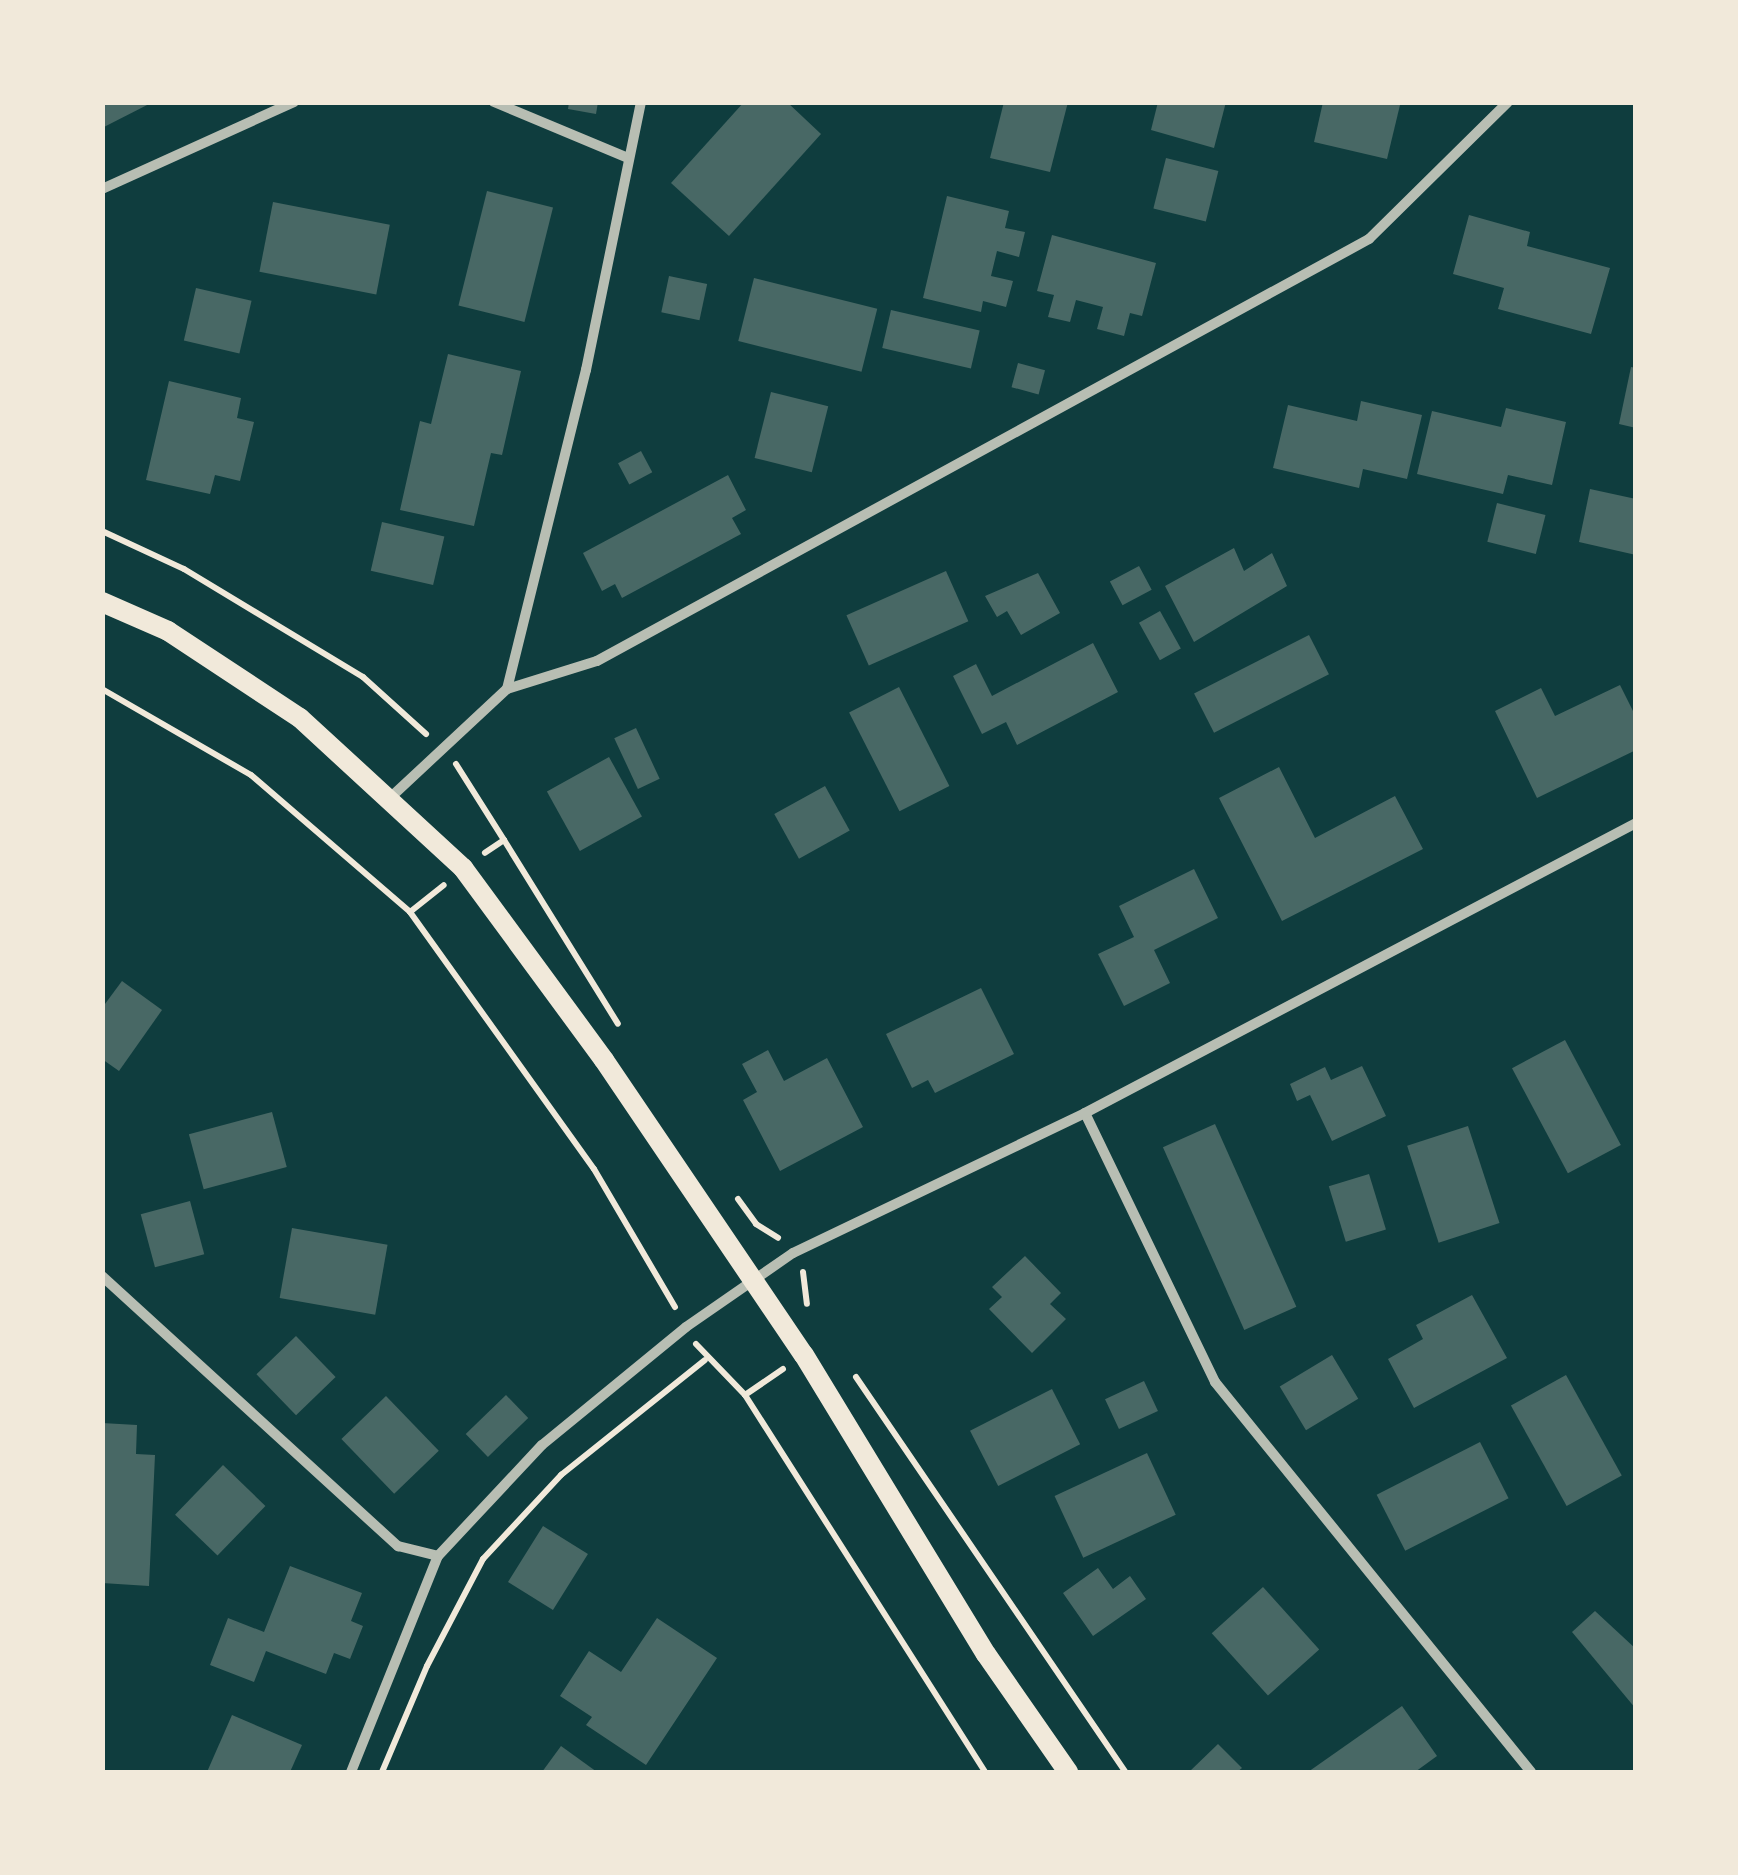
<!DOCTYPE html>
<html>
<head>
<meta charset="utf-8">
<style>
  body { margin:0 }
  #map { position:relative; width:1738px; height:1875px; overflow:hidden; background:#0f3d3e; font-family:Montserrat,sans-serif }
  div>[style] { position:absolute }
  .building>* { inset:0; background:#486865; transform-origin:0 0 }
  .path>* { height:6px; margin:-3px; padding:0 3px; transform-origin:3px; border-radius:3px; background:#f1e9da }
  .minor>* { height:10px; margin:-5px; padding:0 5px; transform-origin:5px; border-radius:5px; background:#b8beb3 }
  .secondary>* { height:20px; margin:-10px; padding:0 10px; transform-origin:10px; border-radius:10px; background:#f1e9da }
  span { translate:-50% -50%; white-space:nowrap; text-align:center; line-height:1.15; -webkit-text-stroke:10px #f1e9da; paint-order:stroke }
  .frame { position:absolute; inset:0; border:105px solid #f1e9da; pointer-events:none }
</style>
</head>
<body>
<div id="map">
  <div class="building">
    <div style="clip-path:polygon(102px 102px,153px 102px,102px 128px)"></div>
    <div style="clip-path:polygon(569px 102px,598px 102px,596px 114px,568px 109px)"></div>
    <div style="clip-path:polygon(744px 102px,787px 102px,821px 134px,729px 236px,671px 183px)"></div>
    <div style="clip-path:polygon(1004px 102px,1068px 102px,1050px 172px,990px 158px)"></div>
    <div style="clip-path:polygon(1158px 102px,1226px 102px,1214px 148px,1151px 130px)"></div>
    <div style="clip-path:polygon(1323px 102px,1400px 105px,1387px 159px,1314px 142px)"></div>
    <div style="left:1166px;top:158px;width:54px;height:52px;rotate:14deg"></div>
    <div style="left:487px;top:191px;width:68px;height:118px;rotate:14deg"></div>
    <div style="clip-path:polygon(947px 196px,1009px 211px,1005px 228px,1025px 232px,1019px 257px,997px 251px,991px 276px,1013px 281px,1006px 307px,983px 301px,981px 312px,923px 298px)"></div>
    <div style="left:273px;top:202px;width:119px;height:71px;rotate:11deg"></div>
    <div style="clip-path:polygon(1469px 215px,1530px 232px,1527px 246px,1610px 268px,1591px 334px,1498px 309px,1504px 288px,1453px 274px)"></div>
    <div style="clip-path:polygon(1052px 235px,1156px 263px,1142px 316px,1130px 313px,1124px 336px,1097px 329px,1103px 307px,1076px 300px,1070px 322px,1048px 317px,1054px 295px,1037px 291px)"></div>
    <div style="left:669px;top:276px;width:39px;height:37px;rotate:12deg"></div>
    <div style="left:754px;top:278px;width:127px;height:65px;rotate:14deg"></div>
    <div style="left:196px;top:288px;width:57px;height:54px;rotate:13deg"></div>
    <div style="left:891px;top:310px;width:91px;height:39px;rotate:13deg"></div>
    <div style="clip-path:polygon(448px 354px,521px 371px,502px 455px,491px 453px,474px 526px,400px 510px,420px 421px,431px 424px)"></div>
    <div style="left:1018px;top:363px;width:28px;height:25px;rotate:15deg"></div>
    <div style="clip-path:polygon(1631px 367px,1636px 368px,1636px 428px,1619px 424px)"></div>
    <div style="clip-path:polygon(169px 381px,241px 398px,237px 418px,254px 422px,240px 481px,215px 475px,210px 494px,146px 480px)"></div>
    <div style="left:771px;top:392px;width:59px;height:68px;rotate:14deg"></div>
    <div style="clip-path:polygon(1361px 401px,1422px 415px,1407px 479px,1363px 469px,1359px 488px,1273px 468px,1288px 405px,1357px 421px)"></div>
    <div style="clip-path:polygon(1506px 408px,1566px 422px,1552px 485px,1508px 475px,1503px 494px,1417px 474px,1432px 411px,1501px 427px)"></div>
    <div style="left:641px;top:451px;width:24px;height:26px;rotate:62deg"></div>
    <div style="clip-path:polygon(728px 475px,746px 510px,732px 518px,741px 534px,622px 598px,615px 584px,602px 591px,583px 553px)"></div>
    <div style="clip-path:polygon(1590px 489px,1636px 499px,1636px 555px,1579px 542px)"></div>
    <div style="left:1497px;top:503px;width:50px;height:40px;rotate:14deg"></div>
    <div style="left:382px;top:522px;width:64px;height:50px;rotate:13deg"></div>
    <div style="clip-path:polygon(1234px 548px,1244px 571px,1272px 553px,1287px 586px,1194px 642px,1165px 586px)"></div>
    <div style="left:1139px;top:566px;width:27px;height:33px;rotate:62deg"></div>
    <div style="left:946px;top:571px;width:55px;height:109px;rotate:66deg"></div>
    <div style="clip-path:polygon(1038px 573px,1060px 613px,1021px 635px,1007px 611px,997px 617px,985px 596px)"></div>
    <div style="left:1160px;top:611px;width:43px;height:24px;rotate:61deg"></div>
    <div style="left:1309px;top:635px;width:44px;height:129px;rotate:63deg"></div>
    <div style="clip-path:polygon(1093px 643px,1118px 692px,1017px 745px,1006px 722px,982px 734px,953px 676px,976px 664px,992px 696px)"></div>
    <div style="clip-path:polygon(1620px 685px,1636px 717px,1636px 750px,1537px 798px,1495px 711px,1541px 688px,1555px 716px)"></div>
    <div style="left:899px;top:687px;width:111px;height:56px;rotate:63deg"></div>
    <div style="left:636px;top:728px;width:56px;height:24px;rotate:65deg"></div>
    <div style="left:609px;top:757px;width:68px;height:71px;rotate:61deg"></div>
    <div style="clip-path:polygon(1279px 767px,1315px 838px,1395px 796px,1423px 849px,1282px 921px,1219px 798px)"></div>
    <div style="left:825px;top:786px;width:51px;height:58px;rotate:61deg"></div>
    <div style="clip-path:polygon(1194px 869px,1218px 918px,1154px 950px,1170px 983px,1124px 1006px,1098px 954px,1134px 937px,1119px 906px)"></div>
    <div style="clip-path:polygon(122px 981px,162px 1010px,119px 1071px,102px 1059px,102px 1008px)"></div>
    <div style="clip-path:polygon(981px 988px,1014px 1054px,935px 1093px,928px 1080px,912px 1088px,886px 1034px)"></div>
    <div style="left:1565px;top:1040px;width:119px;height:60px;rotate:62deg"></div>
    <div style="clip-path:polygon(768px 1050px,784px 1081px,827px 1058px,863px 1127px,780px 1171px,743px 1100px,757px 1092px,742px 1064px)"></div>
    <div style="clip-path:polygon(1362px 1066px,1386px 1116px,1332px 1141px,1310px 1095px,1297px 1101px,1290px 1084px,1325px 1067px,1331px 1080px)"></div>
    <div style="left:272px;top:1112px;width:57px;height:86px;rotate:75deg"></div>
    <div style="left:1215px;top:1124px;width:200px;height:57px;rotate:66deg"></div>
    <div style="left:1468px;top:1126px;width:102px;height:64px;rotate:72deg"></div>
    <div style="left:1369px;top:1174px;width:58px;height:42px;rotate:73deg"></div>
    <div style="left:190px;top:1201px;width:55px;height:51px;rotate:75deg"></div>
    <div style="left:292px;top:1228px;width:97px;height:71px;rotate:10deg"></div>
    <div style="clip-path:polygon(1025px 1256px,1061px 1293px,1050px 1304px,1066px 1319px,1032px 1353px,989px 1309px,1002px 1297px,992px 1287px)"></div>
    <div style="clip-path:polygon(1472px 1295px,1507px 1358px,1414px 1408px,1388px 1359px,1423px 1339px,1416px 1325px)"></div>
    <div style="left:296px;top:1336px;width:57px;height:55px;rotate:46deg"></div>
    <div style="left:1332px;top:1355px;width:51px;height:61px;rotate:59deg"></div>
    <div style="left:1566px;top:1375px;width:115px;height:63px;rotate:61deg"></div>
    <div style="left:1144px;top:1381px;width:33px;height:43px;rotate:65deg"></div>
    <div style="left:1052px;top:1389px;width:62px;height:92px;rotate:63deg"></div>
    <div style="left:506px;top:1395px;width:32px;height:56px;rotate:46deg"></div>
    <div style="left:386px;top:1396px;width:76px;height:62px;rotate:46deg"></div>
    <div style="clip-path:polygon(102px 1423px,137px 1425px,136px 1454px,155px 1455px,149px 1586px,102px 1583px)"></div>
    <div style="left:1480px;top:1442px;width:63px;height:116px;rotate:63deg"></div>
    <div style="left:1147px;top:1453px;width:68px;height:102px;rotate:65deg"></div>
    <div style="left:223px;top:1465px;width:59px;height:69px;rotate:44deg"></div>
    <div style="left:543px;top:1526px;width:53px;height:66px;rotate:32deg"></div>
    <div style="clip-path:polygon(290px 1566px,362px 1593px,351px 1621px,363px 1626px,350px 1659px,334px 1653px,326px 1674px,266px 1651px,254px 1682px,210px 1665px,228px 1618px,264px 1632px)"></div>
    <div style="clip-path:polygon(1098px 1568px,1113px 1589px,1130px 1576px,1146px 1599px,1093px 1636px,1063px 1593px)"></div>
    <div style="left:1263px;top:1587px;width:84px;height:69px;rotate:48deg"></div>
    <div style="clip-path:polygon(1595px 1611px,1636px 1649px,1636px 1709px,1572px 1632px)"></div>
    <div style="clip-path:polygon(657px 1618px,717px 1658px,646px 1765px,586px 1725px,592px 1717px,560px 1696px,589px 1651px,621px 1672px)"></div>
    <div style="clip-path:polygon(1402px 1706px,1437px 1756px,1415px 1772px,1308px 1772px)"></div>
    <div style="clip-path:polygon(232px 1715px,302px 1745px,290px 1772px,207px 1772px)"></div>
    <div style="clip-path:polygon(1218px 1744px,1242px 1768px,1237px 1772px,1189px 1772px)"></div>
    <div style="clip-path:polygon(561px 1746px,597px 1772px,542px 1772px)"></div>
  </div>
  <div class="path">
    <div style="left:102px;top:531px;width:90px;rotate:24.9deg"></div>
    <div style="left:184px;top:569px;width:209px;rotate:31.1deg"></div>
    <div style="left:363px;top:677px;width:85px;rotate:42.1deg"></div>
    <div style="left:102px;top:689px;width:172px;rotate:30deg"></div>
    <div style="left:251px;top:775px;width:210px;rotate:40.7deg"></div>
    <div style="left:410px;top:912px;width:316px;rotate:54.4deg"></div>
    <div style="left:594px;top:1169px;width:160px;rotate:59.6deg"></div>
    <div style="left:456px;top:764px;width:90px;rotate:57.7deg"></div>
    <div style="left:504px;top:840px;width:23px;rotate:146deg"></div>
    <div style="left:504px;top:840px;width:216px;rotate:58.2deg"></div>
    <div style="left:410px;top:912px;width:43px;rotate:-38.5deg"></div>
    <div style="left:738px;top:1199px;width:31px;rotate:54deg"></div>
    <div style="left:756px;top:1224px;width:26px;rotate:32deg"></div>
    <div style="left:803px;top:1272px;width:32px;rotate:83deg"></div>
    <div style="left:696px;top:1344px;width:71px;rotate:46.1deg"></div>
    <div style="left:745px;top:1395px;width:447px;rotate:57.5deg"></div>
    <div style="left:856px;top:1377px;width:478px;rotate:55.7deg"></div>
    <div style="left:745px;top:1395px;width:46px;rotate:-34.4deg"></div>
    <div style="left:382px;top:1772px;width:115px;rotate:-67deg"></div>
    <div style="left:427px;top:1666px;width:121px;rotate:-62.4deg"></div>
    <div style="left:483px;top:1559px;width:115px;rotate:-47.1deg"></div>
    <div style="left:561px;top:1475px;width:184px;rotate:-38.6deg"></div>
  </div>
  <div class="minor">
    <div style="left:494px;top:102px;width:145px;rotate:22.7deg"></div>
    <div style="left:102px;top:189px;width:211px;rotate:-24.4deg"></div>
    <div style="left:507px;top:689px;width:94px;rotate:-17.3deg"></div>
    <div style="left:597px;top:661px;width:880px;rotate:-28.66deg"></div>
    <div style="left:1369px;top:239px;width:195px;rotate:-44.6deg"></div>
    <div style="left:391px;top:797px;width:158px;rotate:-43deg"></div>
    <div style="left:507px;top:689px;width:329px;rotate:-76.1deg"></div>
    <div style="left:586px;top:370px;width:274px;rotate:-78.4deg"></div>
    <div style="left:1085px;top:1113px;width:299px;rotate:64.2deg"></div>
    <div style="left:1215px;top:1382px;width:502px;rotate:50.98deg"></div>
    <div style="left:102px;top:1276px;width:401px;rotate:42.4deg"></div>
    <div style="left:398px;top:1546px;width:41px;rotate:14deg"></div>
    <div style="left:351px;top:1772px;width:233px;rotate:-68.1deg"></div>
    <div style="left:438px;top:1556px;width:152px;rotate:-46.9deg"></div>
    <div style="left:542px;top:1445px;width:186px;rotate:-39.3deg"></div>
    <div style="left:686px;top:1327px;width:130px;rotate:-34.7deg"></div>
    <div style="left:793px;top:1253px;width:324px;rotate:-25.6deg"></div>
    <div style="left:1085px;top:1113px;width:623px;rotate:-27.76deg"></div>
  </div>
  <div class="secondary">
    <div style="left:102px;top:602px;width:72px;rotate:23.7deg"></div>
    <div style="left:168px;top:631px;width:158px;rotate:33.4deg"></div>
    <div style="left:300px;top:718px;width:222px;rotate:42.6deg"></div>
    <div style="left:463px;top:868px;width:238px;rotate:53.7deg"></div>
    <div style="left:604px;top:1060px;width:356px;rotate:55.9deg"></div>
    <div style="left:804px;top:1355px;width:350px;rotate:58.7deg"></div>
    <div style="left:986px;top:1654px;width:144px;rotate:55.2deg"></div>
  </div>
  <div class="frame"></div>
</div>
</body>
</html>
